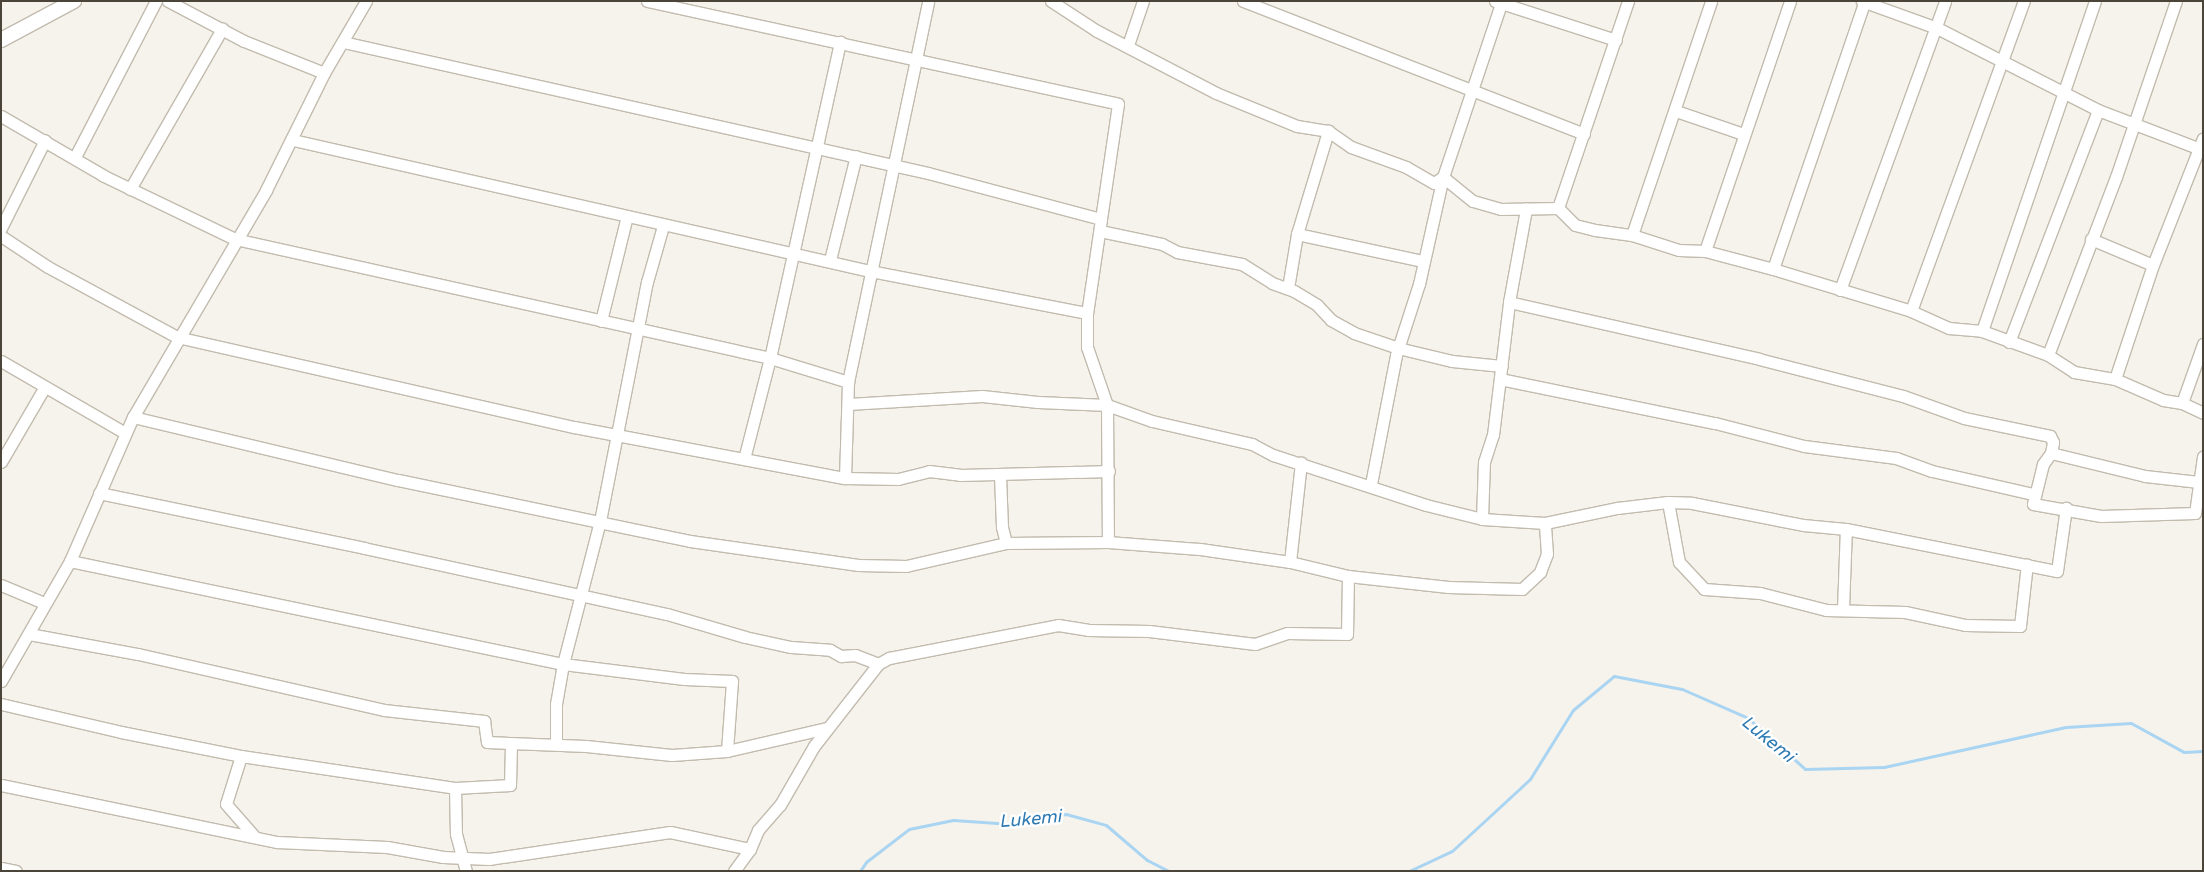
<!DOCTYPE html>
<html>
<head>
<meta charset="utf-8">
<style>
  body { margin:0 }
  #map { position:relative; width:2204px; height:872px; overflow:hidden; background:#f6f3ec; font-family:"Varela Round",sans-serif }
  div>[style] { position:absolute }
  .stream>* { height:3px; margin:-1.5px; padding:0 1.5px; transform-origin:1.5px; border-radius:1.5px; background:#a9d4f2 }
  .roads { filter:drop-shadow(1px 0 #c2bbae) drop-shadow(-1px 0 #c2bbae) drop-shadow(0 1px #c2bbae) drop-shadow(0 -1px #c2bbae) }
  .minor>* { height:11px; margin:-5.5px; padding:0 5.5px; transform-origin:5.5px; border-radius:5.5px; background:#fff }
  .tertiary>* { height:14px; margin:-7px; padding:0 7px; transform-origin:7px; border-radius:7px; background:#fff }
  span { translate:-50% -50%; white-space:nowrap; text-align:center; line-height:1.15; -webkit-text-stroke:5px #fff; paint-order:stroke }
  .water-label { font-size:18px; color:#2e7ab2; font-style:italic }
  .frame { position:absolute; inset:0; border:2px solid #4b4439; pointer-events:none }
</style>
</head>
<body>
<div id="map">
  <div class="stream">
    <div style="left:860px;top:871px;width:11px;rotate:-56deg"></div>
    <div style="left:866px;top:862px;width:54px;rotate:-37.5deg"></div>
    <div style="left:909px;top:829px;width:45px;rotate:-11.6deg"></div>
    <div style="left:953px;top:820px;width:59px;rotate:3.9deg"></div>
    <div style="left:1012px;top:824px;width:55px;rotate:-10.5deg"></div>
    <div style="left:1066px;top:814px;width:41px;rotate:15.4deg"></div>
    <div style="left:1106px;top:825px;width:54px;rotate:40.5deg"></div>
    <div style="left:1147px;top:860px;width:25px;rotate:27deg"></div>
    <div style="left:1409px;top:871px;width:47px;rotate:-24.9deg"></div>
    <div style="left:1452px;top:851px;width:106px;rotate:-42.7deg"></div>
    <div style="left:1530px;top:779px;width:81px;rotate:-58.1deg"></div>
    <div style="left:1573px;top:710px;width:53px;rotate:-39.7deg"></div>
    <div style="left:1614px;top:676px;width:69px;rotate:10.8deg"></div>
    <div style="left:1682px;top:689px;width:72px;rotate:23.7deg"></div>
    <div style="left:1748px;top:718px;width:76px;rotate:41.8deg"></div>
    <div style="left:1805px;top:769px;width:79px;rotate:-1.5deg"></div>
    <div style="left:1884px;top:767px;width:186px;rotate:-12.4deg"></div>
    <div style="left:2066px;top:727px;width:65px;rotate:-3.5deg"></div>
    <div style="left:2131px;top:723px;width:60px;rotate:28.7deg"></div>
    <div style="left:2184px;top:752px;width:19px;rotate:-3deg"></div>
  </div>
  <div class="roads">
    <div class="minor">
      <div style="left:168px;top:1px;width:86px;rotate:27.8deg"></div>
      <div style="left:244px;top:41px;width:86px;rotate:21.8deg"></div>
      <div style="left:647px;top:1px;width:482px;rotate:12.3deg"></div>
      <div style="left:1118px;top:104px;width:211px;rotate:98.4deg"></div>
      <div style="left:1087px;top:313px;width:34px;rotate:90deg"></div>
      <div style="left:1087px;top:347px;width:61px;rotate:71deg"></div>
      <div style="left:1107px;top:405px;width:137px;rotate:89.6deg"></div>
      <div style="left:1051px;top:1px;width:55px;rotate:33.1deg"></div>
      <div style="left:1097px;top:31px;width:134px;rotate:27.5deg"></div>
      <div style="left:1216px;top:93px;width:87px;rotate:22.2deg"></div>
      <div style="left:1297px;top:126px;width:31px;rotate:9deg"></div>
      <div style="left:1328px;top:131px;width:28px;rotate:35deg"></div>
      <div style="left:1351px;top:147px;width:59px;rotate:20deg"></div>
      <div style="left:1406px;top:167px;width:32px;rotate:30deg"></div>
      <div style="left:1434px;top:183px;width:11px;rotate:-34deg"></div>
      <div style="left:1443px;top:177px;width:38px;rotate:39deg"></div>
      <div style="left:1473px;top:201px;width:29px;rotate:16deg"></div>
      <div style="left:1501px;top:209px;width:57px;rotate:-1deg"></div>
      <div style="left:1558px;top:208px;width:24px;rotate:45deg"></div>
      <div style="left:1575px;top:225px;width:21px;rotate:14deg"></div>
      <div style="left:1595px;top:230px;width:37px;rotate:8deg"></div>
      <div style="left:1632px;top:235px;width:49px;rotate:17.7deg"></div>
      <div style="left:1679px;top:250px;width:26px;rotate:2deg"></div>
      <div style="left:1705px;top:251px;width:70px;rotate:14.8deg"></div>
      <div style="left:1773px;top:269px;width:144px;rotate:16.9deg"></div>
      <div style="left:1911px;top:311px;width:42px;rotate:24.1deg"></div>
      <div style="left:1949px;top:328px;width:33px;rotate:5deg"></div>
      <div style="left:1982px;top:331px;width:70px;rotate:20deg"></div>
      <div style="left:2048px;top:355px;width:31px;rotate:33deg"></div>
      <div style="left:2074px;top:372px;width:42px;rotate:9.7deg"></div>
      <div style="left:2115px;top:379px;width:52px;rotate:23.6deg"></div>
      <div style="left:2163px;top:400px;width:19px;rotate:9deg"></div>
      <div style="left:2182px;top:403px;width:23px;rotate:25deg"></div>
      <div style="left:1243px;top:1px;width:366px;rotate:21.3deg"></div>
      <div style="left:1495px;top:1px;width:127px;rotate:17.9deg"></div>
      <div style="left:1862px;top:1px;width:80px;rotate:19.8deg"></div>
      <div style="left:1937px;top:28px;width:181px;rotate:27deg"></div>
      <div style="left:2098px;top:110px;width:112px;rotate:20.9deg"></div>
      <div style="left:343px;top:42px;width:599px;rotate:12.62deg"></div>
      <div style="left:928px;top:173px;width:179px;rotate:14.9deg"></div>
      <div style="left:1128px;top:45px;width:46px;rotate:-71.2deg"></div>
      <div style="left:1676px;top:111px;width:71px;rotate:18.9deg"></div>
      <div style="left:1px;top:116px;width:119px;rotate:30.2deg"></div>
      <div style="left:104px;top:176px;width:145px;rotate:25.7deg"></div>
      <div style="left:235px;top:239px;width:548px;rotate:12.54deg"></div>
      <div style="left:770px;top:358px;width:82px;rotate:17.1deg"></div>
      <div style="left:293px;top:140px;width:592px;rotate:12.79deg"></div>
      <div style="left:870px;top:271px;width:221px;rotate:11deg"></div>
      <div style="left:75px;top:157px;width:176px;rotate:-62.6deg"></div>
      <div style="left:130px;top:189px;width:185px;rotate:-60.1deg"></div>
      <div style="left:1558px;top:208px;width:219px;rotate:-71.3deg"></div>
      <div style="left:1px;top:228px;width:98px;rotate:-63.4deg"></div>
      <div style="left:1100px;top:231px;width:63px;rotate:11.8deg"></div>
      <div style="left:1162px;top:244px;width:17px;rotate:28deg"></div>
      <div style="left:1177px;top:252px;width:66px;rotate:10.5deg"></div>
      <div style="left:1242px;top:264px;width:36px;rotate:32deg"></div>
      <div style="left:1272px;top:283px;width:23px;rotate:20deg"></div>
      <div style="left:1294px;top:291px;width:27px;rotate:31deg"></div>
      <div style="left:1317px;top:305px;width:21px;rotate:47deg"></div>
      <div style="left:1331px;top:320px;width:26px;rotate:29deg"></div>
      <div style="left:1354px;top:333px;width:46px;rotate:18.8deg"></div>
      <div style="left:1398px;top:348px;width:56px;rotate:13.5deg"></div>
      <div style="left:1452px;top:361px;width:50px;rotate:5.7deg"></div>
      <div style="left:1297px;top:234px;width:129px;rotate:12.1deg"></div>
      <div style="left:1632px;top:235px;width:247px;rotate:-71.3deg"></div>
      <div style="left:1px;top:236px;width:56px;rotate:33.4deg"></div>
      <div style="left:48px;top:267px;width:147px;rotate:28.5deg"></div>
      <div style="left:177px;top:337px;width:407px;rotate:12.8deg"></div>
      <div style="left:574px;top:427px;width:276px;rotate:10.7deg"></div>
      <div style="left:845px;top:478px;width:53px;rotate:1.1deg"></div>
      <div style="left:898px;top:479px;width:32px;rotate:-14deg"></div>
      <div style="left:929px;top:471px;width:31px;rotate:7deg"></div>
      <div style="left:960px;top:475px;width:149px;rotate:-1.5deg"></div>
      <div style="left:2091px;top:239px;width:67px;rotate:22.8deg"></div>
      <div style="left:1705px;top:251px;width:264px;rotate:-71.2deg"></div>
      <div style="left:830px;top:260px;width:107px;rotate:-76deg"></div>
      <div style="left:1773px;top:269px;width:283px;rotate:-71.1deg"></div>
      <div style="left:1288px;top:288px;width:55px;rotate:-80.5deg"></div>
      <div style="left:1297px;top:234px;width:108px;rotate:-73.2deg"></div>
      <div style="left:1840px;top:290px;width:307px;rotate:-70deg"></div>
      <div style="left:1509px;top:302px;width:256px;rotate:12.8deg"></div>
      <div style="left:1759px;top:359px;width:149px;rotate:14.4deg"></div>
      <div style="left:1903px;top:396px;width:65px;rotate:19.8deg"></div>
      <div style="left:1964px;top:418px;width:88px;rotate:11.8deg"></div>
      <div style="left:2050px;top:436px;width:7px;rotate:63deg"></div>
      <div style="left:2053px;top:442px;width:11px;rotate:100deg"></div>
      <div style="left:2051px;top:453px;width:14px;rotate:126deg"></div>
      <div style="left:2043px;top:464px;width:41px;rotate:104deg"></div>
      <div style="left:2033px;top:504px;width:69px;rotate:10deg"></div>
      <div style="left:2101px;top:516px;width:94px;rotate:-1.8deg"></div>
      <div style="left:2195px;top:513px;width:57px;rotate:-81.9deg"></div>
      <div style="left:1911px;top:311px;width:330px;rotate:-70deg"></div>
      <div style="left:601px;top:321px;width:108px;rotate:-76.1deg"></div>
      <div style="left:1982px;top:331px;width:349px;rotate:-71.1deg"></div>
      <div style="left:2009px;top:342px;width:248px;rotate:-69deg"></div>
      <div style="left:2048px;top:355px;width:191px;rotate:-69.1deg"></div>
      <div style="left:2116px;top:177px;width:186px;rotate:-71.2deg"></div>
      <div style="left:1px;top:361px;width:143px;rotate:30.1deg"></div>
      <div style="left:1500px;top:379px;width:219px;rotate:11.6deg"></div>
      <div style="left:1715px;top:423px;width:92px;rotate:14.5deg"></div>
      <div style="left:1804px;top:446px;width:93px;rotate:7.4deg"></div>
      <div style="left:1896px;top:458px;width:38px;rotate:20deg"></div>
      <div style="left:1932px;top:471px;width:104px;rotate:12.8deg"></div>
      <div style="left:2115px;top:379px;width:120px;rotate:-71.6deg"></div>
      <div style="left:2153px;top:265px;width:136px;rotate:-68.5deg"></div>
      <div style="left:2182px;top:403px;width:63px;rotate:-70.4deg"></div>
      <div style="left:848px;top:404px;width:134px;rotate:-3.4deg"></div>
      <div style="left:982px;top:396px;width:56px;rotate:6.1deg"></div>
      <div style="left:1038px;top:402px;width:69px;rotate:2.5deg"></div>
      <div style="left:1107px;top:405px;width:48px;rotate:19.6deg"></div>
      <div style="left:1152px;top:421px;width:103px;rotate:13deg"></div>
      <div style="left:1252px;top:444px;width:24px;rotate:28deg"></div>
      <div style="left:1273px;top:455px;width:161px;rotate:18.1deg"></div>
      <div style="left:1426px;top:505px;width:58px;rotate:14deg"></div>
      <div style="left:1482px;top:519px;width:63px;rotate:3.6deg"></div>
      <div style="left:1545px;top:523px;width:74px;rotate:-11.8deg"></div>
      <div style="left:1617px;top:508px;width:51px;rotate:-6.7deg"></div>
      <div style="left:1668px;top:502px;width:24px;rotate:2deg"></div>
      <div style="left:1692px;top:503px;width:113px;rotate:11.2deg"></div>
      <div style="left:1803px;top:525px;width:43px;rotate:5.3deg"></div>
      <div style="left:1846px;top:529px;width:215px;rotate:11.3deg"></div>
      <div style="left:2057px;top:571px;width:64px;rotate:-81.9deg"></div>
      <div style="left:133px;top:417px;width:272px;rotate:13.4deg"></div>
      <div style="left:398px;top:480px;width:298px;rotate:11.8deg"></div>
      <div style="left:690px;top:541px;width:170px;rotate:8.1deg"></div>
      <div style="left:858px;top:565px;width:48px;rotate:1.2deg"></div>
      <div style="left:906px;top:566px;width:103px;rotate:-13deg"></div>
      <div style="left:1006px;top:543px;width:102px;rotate:-0.6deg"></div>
      <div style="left:1108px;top:542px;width:92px;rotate:4.4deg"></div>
      <div style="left:1200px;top:549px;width:91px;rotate:8.2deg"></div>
      <div style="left:1290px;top:562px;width:60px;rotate:13.6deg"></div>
      <div style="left:1348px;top:576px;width:101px;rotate:6.3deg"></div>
      <div style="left:1448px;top:587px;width:74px;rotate:1.5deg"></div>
      <div style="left:1522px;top:589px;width:25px;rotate:-43deg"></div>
      <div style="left:1540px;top:572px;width:19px;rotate:-69deg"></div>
      <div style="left:1547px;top:554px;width:31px;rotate:-94deg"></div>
      <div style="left:2051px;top:453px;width:97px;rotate:13.7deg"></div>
      <div style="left:2145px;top:476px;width:54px;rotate:6.3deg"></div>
      <div style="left:744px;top:459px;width:104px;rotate:-75.6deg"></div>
      <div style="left:770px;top:358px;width:324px;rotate:-77.5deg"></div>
      <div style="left:1px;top:462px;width:86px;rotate:-59.8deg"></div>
      <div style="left:1000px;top:475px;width:52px;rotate:87.8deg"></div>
      <div style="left:1002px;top:527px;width:16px;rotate:76deg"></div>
      <div style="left:845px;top:478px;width:96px;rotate:-88.2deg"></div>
      <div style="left:848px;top:382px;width:389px;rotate:-78.1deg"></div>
      <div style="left:1371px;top:484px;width:131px;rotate:-79deg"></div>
      <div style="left:1396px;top:355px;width:75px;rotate:-72.1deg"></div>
      <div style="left:1419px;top:284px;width:110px;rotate:-77.4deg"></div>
      <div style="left:1443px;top:177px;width:186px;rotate:-71.5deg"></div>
      <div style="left:99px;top:493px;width:271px;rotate:11.7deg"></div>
      <div style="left:364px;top:548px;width:310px;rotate:12.3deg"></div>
      <div style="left:667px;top:614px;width:81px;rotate:16.4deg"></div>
      <div style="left:745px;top:637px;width:47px;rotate:12.3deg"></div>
      <div style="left:791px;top:647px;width:39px;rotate:4deg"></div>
      <div style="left:830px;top:650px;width:13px;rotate:29deg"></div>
      <div style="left:841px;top:656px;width:14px;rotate:-4deg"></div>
      <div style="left:855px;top:655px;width:25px;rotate:21deg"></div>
      <div style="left:1668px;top:502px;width:61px;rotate:79.6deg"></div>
      <div style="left:1679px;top:562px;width:37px;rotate:47deg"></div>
      <div style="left:1704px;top:589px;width:56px;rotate:4.1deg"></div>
      <div style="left:1760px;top:593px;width:68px;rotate:14.4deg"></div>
      <div style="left:1826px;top:610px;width:79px;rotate:1.5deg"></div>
      <div style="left:1905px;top:612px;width:61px;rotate:12.2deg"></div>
      <div style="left:1965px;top:625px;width:55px;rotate:1deg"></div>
      <div style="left:2020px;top:626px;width:62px;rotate:-83.6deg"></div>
      <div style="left:1482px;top:519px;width:57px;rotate:-88deg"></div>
      <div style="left:1484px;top:462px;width:28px;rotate:-72deg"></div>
      <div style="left:1493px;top:435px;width:134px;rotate:-83.1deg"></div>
      <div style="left:1509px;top:302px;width:95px;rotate:-79.6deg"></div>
      <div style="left:70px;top:561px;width:504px;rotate:11.8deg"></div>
      <div style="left:563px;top:664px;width:122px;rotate:7.1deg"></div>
      <div style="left:684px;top:679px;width:48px;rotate:2.4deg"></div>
      <div style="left:732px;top:681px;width:70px;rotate:94.1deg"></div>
      <div style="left:1290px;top:562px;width:100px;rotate:-83.7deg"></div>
      <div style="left:1px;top:585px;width:47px;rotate:22.7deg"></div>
      <div style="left:1843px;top:609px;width:80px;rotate:-87.9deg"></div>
      <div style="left:29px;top:634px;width:111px;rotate:10.4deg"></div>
      <div style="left:138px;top:654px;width:252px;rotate:12.8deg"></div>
      <div style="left:384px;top:710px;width:101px;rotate:6.3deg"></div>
      <div style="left:484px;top:721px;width:21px;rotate:82deg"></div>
      <div style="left:487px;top:742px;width:99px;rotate:2.3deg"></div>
      <div style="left:586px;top:746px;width:86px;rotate:6deg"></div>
      <div style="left:672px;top:755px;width:55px;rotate:-4.2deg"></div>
      <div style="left:727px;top:751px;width:103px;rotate:-13deg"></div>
      <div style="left:1px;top:681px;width:138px;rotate:-60.1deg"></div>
      <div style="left:70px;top:561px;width:157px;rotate:-66.4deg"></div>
      <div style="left:133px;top:417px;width:263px;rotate:-59.6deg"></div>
      <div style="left:266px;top:190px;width:131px;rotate:-63.6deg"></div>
      <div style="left:324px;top:73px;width:83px;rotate:-59.7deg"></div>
      <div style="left:1px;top:704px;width:123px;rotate:13.1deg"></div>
      <div style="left:121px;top:732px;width:122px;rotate:11.3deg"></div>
      <div style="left:241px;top:756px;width:216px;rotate:8.5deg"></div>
      <div style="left:455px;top:788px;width:55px;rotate:-3.1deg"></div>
      <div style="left:510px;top:785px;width:42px;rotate:-88.6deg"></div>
      <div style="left:556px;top:744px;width:40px;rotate:-90deg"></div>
      <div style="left:556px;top:704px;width:41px;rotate:-80.1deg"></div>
      <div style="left:563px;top:664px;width:148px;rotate:-75.5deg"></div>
      <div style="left:600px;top:521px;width:244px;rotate:-78.9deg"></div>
      <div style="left:647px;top:282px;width:58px;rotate:-74.1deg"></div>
      <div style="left:241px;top:756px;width:50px;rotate:107.4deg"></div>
      <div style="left:226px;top:804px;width:43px;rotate:48.8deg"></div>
      <div style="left:1px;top:785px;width:282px;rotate:11.7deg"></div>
      <div style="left:277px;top:842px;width:110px;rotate:2.6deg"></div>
      <div style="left:387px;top:847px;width:57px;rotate:10.1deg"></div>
      <div style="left:443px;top:857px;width:46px;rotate:2.5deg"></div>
      <div style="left:489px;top:859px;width:183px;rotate:-8.5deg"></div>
      <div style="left:670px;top:832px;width:82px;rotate:12deg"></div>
      <div style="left:455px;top:788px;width:46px;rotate:88.8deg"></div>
      <div style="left:456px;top:834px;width:38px;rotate:75deg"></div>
      <div style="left:1px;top:868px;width:15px;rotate:11deg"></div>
      <div style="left:734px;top:871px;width:27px;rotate:-54deg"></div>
      <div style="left:750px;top:849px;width:21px;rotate:-67deg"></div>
      <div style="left:758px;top:830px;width:33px;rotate:-49deg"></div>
      <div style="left:780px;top:805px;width:68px;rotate:-60deg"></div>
      <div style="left:814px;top:746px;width:104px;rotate:-52deg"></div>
      <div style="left:878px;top:664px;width:13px;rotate:-29deg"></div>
      <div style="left:889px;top:658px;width:172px;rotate:-11deg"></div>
      <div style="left:1058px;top:625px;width:30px;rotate:9deg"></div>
      <div style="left:1088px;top:630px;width:61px;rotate:0.9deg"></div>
      <div style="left:1149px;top:631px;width:107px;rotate:7deg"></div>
      <div style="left:1255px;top:644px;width:34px;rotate:-19deg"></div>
      <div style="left:1287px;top:633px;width:60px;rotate:1deg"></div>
      <div style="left:1347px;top:634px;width:58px;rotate:-89deg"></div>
    </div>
    <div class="tertiary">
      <div style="left:1px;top:40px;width:83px;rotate:-28.1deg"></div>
    </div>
  </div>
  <div class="water-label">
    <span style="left:1768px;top:739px;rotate:39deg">Lukemi</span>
    <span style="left:1030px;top:819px;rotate:-5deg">Lukemi</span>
  </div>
  <div class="frame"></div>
</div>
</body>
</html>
